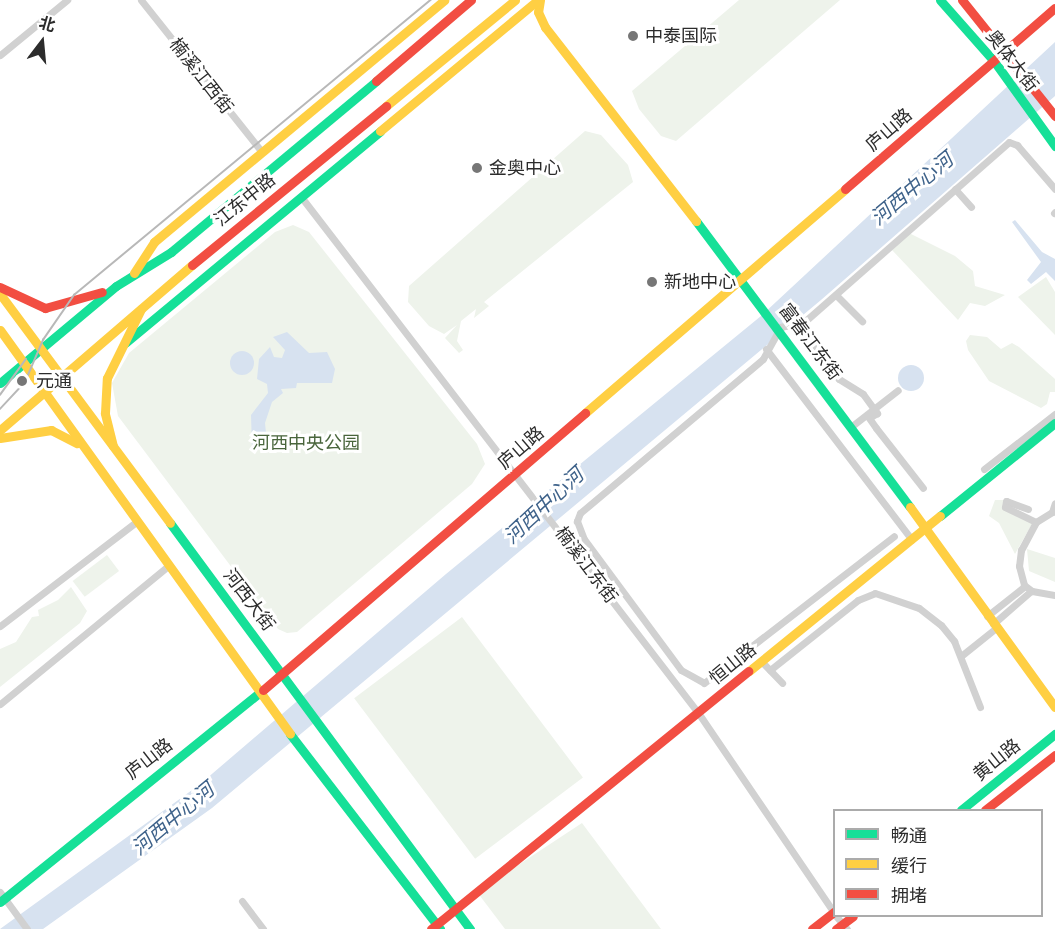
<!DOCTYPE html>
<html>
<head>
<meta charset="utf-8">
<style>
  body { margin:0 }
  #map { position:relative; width:1055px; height:929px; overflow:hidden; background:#fff; font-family:Arial,"Noto Sans SC",sans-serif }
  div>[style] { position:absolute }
  .green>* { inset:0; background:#eef3eb; transform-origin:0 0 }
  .water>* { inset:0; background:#d7e2f0 }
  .round { border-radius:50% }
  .street>* { height:7px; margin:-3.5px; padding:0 3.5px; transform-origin:3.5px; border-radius:3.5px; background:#d1d1d1 }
  .fast>* { height:9px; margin:-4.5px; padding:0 4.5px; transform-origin:4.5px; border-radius:4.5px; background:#16e098 }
  .slow>* { height:9px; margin:-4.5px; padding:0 4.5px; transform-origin:4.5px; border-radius:4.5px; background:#ffcf43 }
  .jam>* { height:9px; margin:-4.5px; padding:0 4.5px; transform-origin:4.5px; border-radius:4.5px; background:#f24e42 }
  .tram>* { height:1.5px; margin:-0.75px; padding:0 0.75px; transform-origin:0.75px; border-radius:0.75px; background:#b8b8b8 }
  .dots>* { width:16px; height:16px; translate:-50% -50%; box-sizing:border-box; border:3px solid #fff; border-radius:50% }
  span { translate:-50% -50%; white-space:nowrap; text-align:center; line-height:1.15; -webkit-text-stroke:6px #fff; paint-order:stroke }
  .poi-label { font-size:18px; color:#2c2c2c }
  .left { translate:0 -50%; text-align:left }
  .street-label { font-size:18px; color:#2c2c2c }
  .park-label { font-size:18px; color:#49653c }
  .water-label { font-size:20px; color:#3e628a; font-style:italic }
  .legend { position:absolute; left:833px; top:809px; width:210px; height:108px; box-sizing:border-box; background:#fff; border:2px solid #ababab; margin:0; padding:8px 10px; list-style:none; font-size:18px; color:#2c2c2c }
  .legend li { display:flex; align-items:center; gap:12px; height:30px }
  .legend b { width:30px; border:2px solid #ababab }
  .north { position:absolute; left:12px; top:12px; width:60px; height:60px; -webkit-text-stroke:4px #fff; paint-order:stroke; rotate:16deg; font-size:16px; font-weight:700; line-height:24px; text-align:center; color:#2c2c2c }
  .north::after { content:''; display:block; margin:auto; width:21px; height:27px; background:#2c2c2c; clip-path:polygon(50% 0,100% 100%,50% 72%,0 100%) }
</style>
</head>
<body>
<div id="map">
  <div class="green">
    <div style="clip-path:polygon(739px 0,840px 0,676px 141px,661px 136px,639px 109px,632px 91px)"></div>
    <div style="clip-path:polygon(585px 131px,601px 135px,628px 165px,633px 182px,484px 302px,489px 306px,474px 318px,476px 309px,461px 321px,457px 341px,463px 350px,459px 353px,445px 338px,457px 325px,444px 334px,429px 326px,408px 302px,409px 286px)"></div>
    <div style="clip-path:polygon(293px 225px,309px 232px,477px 444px,485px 464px,472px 484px,297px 632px,287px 633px,278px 629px,118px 416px,112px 383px,129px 353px,275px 232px)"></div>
    <div style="clip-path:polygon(909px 233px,955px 256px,973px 271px,975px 286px,1005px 295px,985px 306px,970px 303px,958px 320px,892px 250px)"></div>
    <div style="clip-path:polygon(1046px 277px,1055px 292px,1055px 335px,1018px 297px)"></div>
    <div style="clip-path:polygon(970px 335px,987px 337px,1001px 349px,1012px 343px,1019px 347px,1055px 379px,1055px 392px,1050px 392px,1047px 404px,1041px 408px,989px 381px,968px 350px,966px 341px)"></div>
    <div style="clip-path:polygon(995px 500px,1005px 500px,1005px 508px,1033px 522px,1015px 554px,999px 523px,989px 516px)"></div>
    <div style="clip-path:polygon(1027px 549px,1055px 558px,1055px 582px,1029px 571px)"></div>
    <div style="left:107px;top:555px;width:20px;height:43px;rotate:53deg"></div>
    <div style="clip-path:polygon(71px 587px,87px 611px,80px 623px,0 687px,0 649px,16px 642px,32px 617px,39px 616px,38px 610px,58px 600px)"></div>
    <div style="left:462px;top:617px;width:201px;height:135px;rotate:53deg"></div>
    <div style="clip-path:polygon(582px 823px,661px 929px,505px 929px,477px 892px)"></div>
  </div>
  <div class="water">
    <div style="clip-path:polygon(1055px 42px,1055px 96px,821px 300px,212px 808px,43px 929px,0 929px,199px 785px,446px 574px,761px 316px)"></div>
    <div style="clip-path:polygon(1015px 220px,1042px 252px,1055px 259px,1055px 281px,1046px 272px,1031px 284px,1027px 280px,1041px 262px,1012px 222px)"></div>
    <div style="clip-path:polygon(287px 332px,309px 353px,327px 352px,335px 369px,332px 383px,297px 383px,296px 388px,281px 389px,283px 393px,272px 402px,265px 423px,267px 443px,252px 448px,251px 415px,268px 393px,267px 384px,257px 379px,259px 359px,270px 347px,274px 357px,282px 358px,285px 350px,273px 337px)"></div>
    <div class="round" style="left:230px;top:351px;width:24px;height:24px"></div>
    <div class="round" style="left:898px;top:365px;width:26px;height:26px"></div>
  </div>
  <div class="street">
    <div style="left:141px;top:0;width:193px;rotate:51.5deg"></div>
    <div style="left:0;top:55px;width:87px;rotate:-39.4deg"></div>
    <div style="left:955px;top:189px;width:24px;rotate:48deg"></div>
    <div style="left:302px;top:198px;width:651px;rotate:52.43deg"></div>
    <div style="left:699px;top:714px;width:240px;rotate:55.8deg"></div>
    <div style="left:1054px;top:213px;width:1px;rotate:-45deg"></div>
    <div style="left:836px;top:295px;width:37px;rotate:45deg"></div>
    <div style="left:779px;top:327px;width:24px;rotate:-9deg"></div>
    <div style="left:803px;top:323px;width:274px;rotate:-41.3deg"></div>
    <div style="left:1009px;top:142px;width:9px;rotate:21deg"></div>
    <div style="left:1017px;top:145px;width:58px;rotate:49.2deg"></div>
    <div style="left:780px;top:328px;width:35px;rotate:119deg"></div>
    <div style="left:763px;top:359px;width:239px;rotate:139.9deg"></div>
    <div style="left:580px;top:513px;width:9px;rotate:111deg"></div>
    <div style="left:577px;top:521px;width:19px;rotate:69deg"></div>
    <div style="left:584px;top:539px;width:163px;rotate:53.5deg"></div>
    <div style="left:681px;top:670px;width:26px;rotate:29deg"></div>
    <div style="left:704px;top:683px;width:240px;rotate:-37.7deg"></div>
    <div style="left:804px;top:330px;width:60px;rotate:54.5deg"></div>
    <div style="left:839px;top:379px;width:28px;rotate:32deg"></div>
    <div style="left:863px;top:394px;width:24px;rotate:54deg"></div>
    <div style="left:877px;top:413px;width:9px;rotate:148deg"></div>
    <div style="left:869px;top:418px;width:12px;rotate:55deg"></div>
    <div style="left:876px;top:428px;width:76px;rotate:51.9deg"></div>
    <div style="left:766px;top:349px;width:240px;rotate:52.6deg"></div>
    <div style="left:852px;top:426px;width:58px;rotate:-38deg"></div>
    <div style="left:984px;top:469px;width:90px;rotate:-37.8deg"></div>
    <div style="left:1028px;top:509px;width:23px;rotate:-160deg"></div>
    <div style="left:1006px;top:501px;width:6px;rotate:99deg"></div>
    <div style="left:1005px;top:507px;width:34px;rotate:26deg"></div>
    <div style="left:1036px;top:522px;width:32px;rotate:118deg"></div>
    <div style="left:1021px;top:550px;width:16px;rotate:97deg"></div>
    <div style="left:1019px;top:566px;width:20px;rotate:75deg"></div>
    <div style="left:1024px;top:585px;width:10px;rotate:37deg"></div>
    <div style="left:1032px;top:591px;width:23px;rotate:10deg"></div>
    <div style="left:1036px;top:522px;width:19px;rotate:-32deg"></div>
    <div style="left:1052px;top:512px;width:9px;rotate:-72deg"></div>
    <div style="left:987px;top:616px;width:48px;rotate:-38.3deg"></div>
    <div style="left:993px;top:624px;width:50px;rotate:-41deg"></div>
    <div style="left:0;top:626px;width:171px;rotate:-37.4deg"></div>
    <div style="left:961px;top:656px;width:45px;rotate:-38.7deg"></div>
    <div style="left:762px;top:662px;width:29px;rotate:46deg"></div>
    <div style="left:770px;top:670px;width:112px;rotate:-38.5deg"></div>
    <div style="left:858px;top:600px;width:18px;rotate:-22deg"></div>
    <div style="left:875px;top:593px;width:46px;rotate:18.8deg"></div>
    <div style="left:919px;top:608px;width:28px;rotate:38deg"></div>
    <div style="left:941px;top:625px;width:21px;rotate:51deg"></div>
    <div style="left:954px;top:641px;width:71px;rotate:68.5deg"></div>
    <div style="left:0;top:704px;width:217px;rotate:-39.4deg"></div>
    <div style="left:0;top:892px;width:46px;rotate:53.9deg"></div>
    <div style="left:242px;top:901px;width:35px;rotate:53deg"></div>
    <div style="left:836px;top:916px;width:17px;rotate:50deg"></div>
  </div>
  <div class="fast">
    <div style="left:940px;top:0;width:81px;rotate:48.5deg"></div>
    <div style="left:994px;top:61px;width:105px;rotate:54.3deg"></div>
    <div style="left:696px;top:221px;width:357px;rotate:53.2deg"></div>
    <div style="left:125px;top:343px;width:332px;rotate:-39.7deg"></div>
    <div style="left:0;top:383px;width:151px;rotate:-39.9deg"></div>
    <div style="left:116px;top:286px;width:65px;rotate:-31.7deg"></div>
    <div style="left:171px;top:252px;width:267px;rotate:-39.8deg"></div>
    <div style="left:940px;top:516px;width:148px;rotate:-39deg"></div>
    <div style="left:170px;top:523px;width:505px;rotate:53.54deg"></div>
    <div style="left:290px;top:734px;width:246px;rotate:52.4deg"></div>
    <div style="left:961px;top:810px;width:121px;rotate:-39deg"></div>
    <div style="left:0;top:902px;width:338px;rotate:-38.9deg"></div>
  </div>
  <div class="slow">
    <div style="left:540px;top:0;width:12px;rotate:99deg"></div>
    <div style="left:538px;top:12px;width:17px;rotate:65deg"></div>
    <div style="left:545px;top:27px;width:246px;rotate:52.1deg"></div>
    <div style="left:386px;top:106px;width:167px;rotate:-39.4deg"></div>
    <div style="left:380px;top:131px;width:205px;rotate:-39.7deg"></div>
    <div style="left:134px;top:273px;width:37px;rotate:-57deg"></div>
    <div style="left:154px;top:242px;width:378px;rotate:-39.8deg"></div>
    <div style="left:0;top:294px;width:285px;rotate:53.4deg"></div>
    <div style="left:0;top:330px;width:497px;rotate:54.3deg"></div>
    <div style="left:585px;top:413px;width:343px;rotate:-40.7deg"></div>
    <div style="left:0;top:430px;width:253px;rotate:-40.7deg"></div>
    <div style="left:0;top:438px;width:52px;rotate:-8.9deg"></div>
    <div style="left:51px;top:430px;width:29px;rotate:27deg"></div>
    <div style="left:113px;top:446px;width:34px;rotate:-104deg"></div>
    <div style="left:105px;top:413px;width:35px;rotate:-87deg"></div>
    <div style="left:107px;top:378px;width:77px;rotate:-63.8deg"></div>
    <div style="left:910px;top:507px;width:247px;rotate:54.1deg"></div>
    <div style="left:749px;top:671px;width:246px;rotate:-39.1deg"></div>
  </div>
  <div class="jam">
    <div style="left:962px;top:0;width:149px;rotate:51.3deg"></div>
    <div style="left:376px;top:81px;width:125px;rotate:-40.5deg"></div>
    <div style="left:845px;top:189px;width:277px;rotate:-40.8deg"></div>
    <div style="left:192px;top:265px;width:251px;rotate:-39.3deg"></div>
    <div style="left:0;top:287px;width:50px;rotate:25deg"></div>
    <div style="left:45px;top:308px;width:59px;rotate:-15.7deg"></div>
    <div style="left:263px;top:690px;width:425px;rotate:-40.7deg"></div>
    <div style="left:985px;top:810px;width:89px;rotate:-38.2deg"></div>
    <div style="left:431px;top:929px;width:409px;rotate:-39.1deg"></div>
    <div style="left:812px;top:929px;width:28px;rotate:-38deg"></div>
    <div style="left:836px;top:929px;width:21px;rotate:-37deg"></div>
  </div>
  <div class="tram">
    <div style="left:0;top:395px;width:44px;rotate:-54.2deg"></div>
    <div style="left:0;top:409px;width:37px;rotate:-47deg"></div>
    <div style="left:25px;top:382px;width:46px;rotate:-66.8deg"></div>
    <div style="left:43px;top:340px;width:55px;rotate:-55.4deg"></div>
    <div style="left:74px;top:295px;width:463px;rotate:-39.6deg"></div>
  </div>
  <div class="dots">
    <div style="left:633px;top:36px;background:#767676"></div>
    <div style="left:477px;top:168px;background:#767676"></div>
    <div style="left:652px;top:282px;background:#767676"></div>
    <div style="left:22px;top:381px;background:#767676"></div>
  </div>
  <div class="poi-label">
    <span class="left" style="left:645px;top:36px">中泰国际</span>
    <span class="left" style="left:489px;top:168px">金奥中心</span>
    <span class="left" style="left:664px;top:282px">新地中心</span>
    <span class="left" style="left:36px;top:381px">元通</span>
  </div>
  <div class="street-label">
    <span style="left:1012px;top:61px;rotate:52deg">奥体大街</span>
    <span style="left:201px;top:76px;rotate:52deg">楠溪江西街</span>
    <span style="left:889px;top:130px;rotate:-41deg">庐山路</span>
    <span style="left:245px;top:200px;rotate:-39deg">江东中路</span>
    <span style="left:810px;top:342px;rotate:53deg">富春江东街</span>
    <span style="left:521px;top:448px;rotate:-41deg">庐山路</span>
    <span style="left:586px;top:565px;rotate:53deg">楠溪江东街</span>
    <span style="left:249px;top:600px;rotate:53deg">河西大街</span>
    <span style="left:733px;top:664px;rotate:-39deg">恒山路</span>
    <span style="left:149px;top:759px;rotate:-38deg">庐山路</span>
    <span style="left:997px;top:760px;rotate:-39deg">黄山路</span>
  </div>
  <div class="park-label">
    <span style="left:306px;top:443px">河西中央公园</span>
  </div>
  <div class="water-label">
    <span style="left:912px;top:189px;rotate:-40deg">河西中心河</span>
    <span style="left:544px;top:506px;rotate:-43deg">河西中心河</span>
    <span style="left:173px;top:819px;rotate:-40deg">河西中心河</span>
  </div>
  <ul class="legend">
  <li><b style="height:8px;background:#16e098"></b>畅通</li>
  <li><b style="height:8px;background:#ffcf43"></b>缓行</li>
  <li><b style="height:8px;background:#f24e42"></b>拥堵</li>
  </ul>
  <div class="north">北</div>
</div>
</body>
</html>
